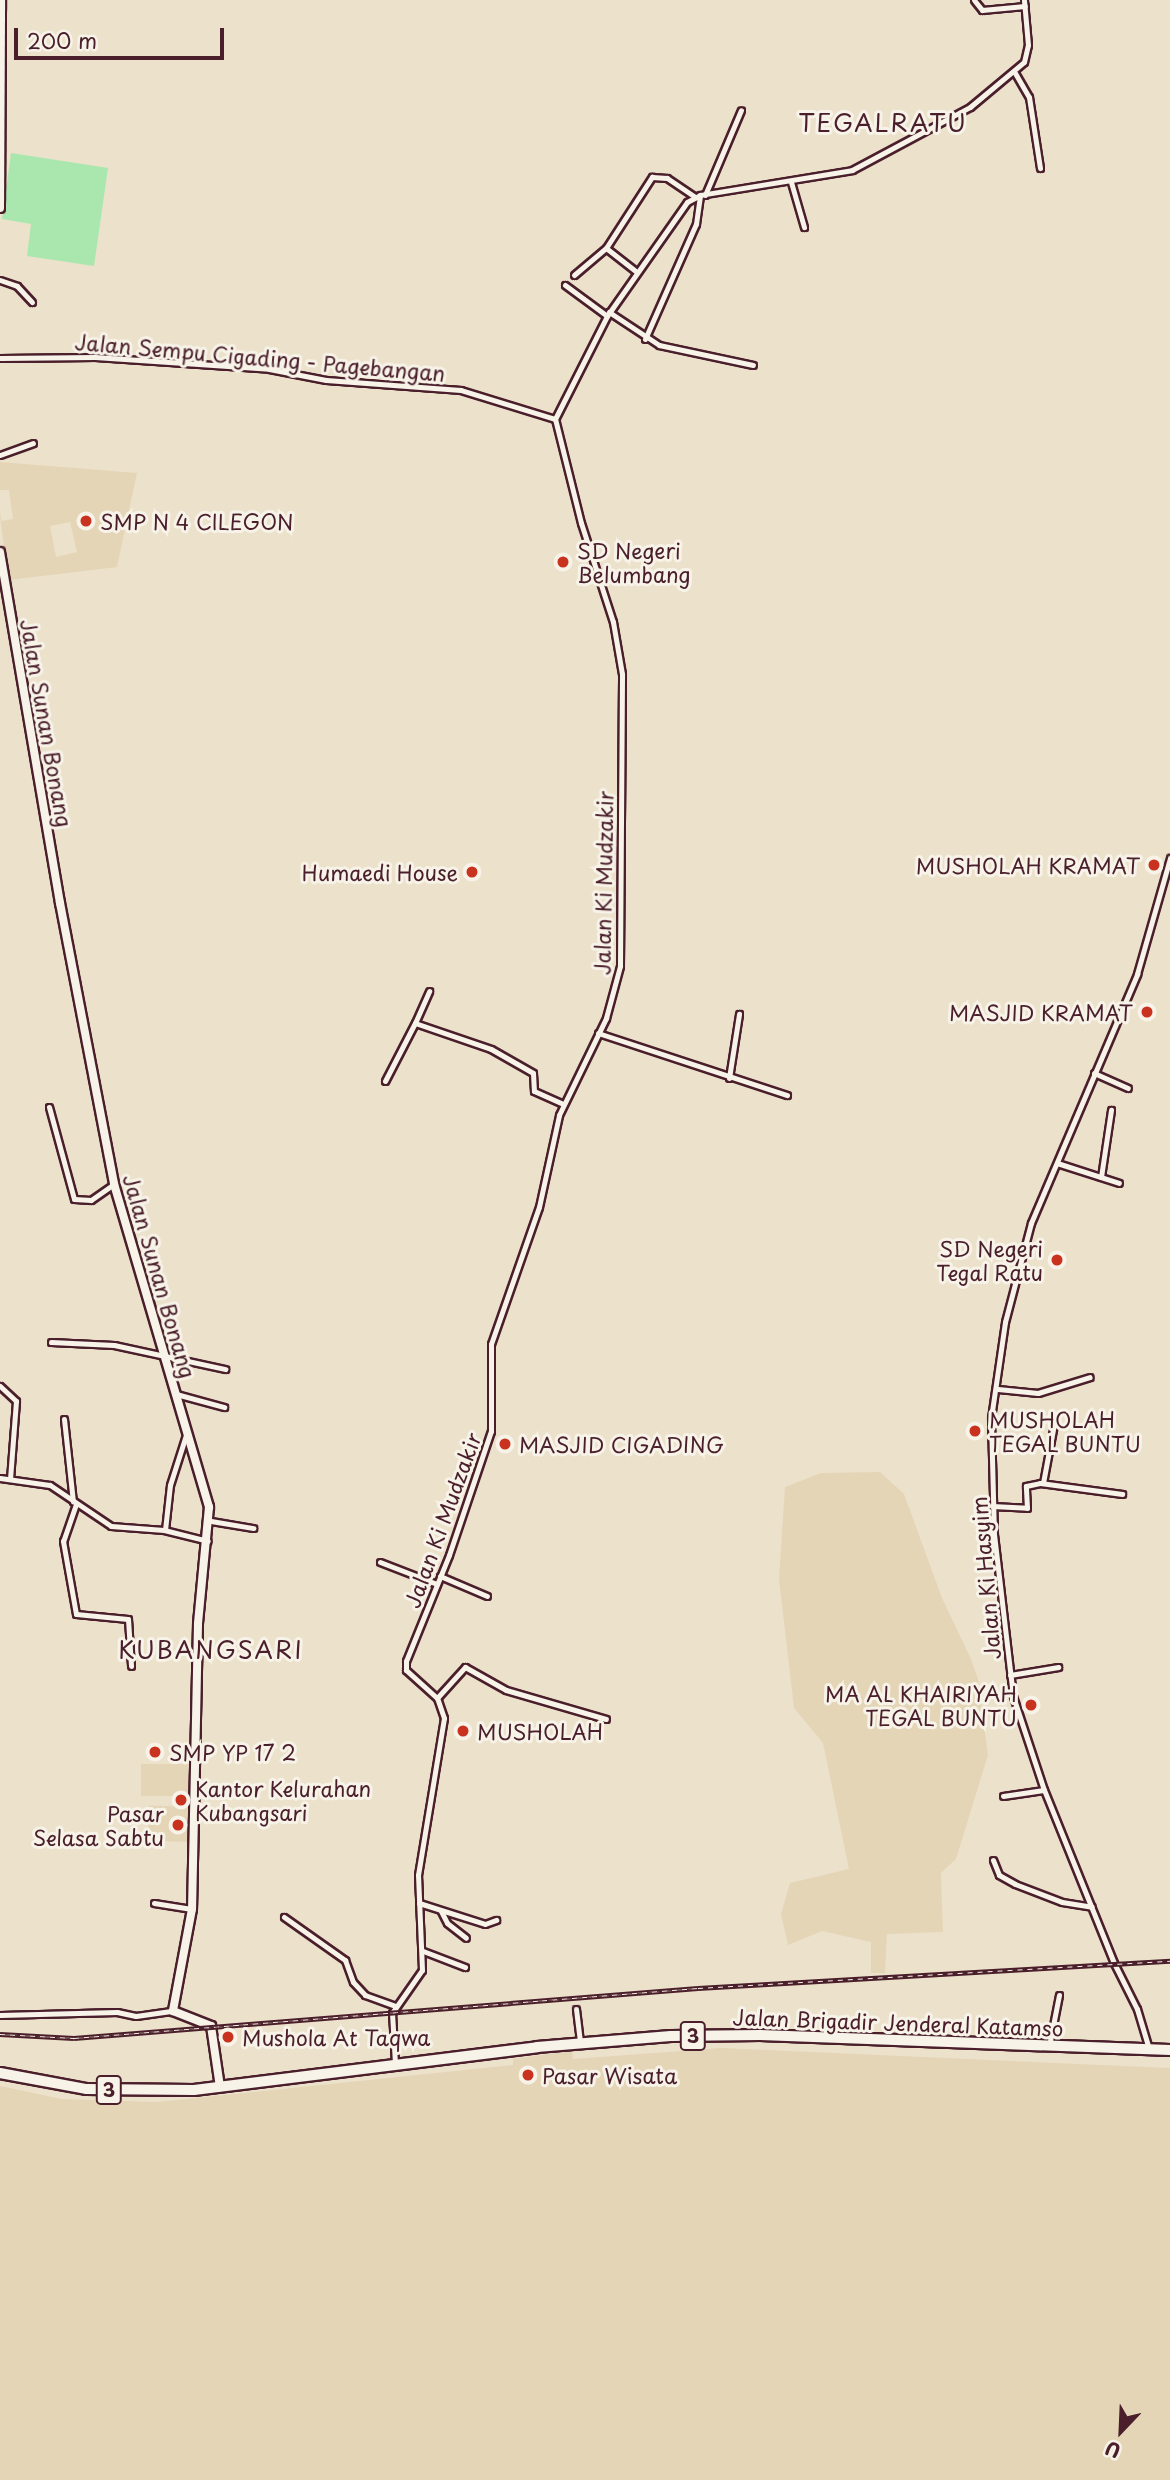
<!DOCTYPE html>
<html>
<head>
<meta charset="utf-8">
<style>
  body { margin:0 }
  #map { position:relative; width:1170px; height:2480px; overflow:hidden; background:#ece1cb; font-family:"Playpen Sans",sans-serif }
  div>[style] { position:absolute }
  .built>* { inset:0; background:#e4d5b7; transform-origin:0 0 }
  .green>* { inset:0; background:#a9e7af }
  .roads { filter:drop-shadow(2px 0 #4a1f2b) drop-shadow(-2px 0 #4a1f2b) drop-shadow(0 2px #4a1f2b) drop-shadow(0 -2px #4a1f2b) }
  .street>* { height:5px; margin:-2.5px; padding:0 2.5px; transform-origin:2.5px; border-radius:2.5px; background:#f7f3e8 }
  .secondary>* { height:8px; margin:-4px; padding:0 4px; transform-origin:4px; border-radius:4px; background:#f7f3e8 }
  .highway>* { height:10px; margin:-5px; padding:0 5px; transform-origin:5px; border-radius:5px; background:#f7f3e8 }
  .rail>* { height:4.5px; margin-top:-2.25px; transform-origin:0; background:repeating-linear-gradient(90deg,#f7f3e8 0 5px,#4a1f2b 0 10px); box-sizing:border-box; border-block:2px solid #4a1f2b }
  .dots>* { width:19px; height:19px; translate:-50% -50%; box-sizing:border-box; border:4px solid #f7f3e8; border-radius:50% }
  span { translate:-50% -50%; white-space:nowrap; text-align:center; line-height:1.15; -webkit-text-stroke:6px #f7f3e8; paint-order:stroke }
  .shield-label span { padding:2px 5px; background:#f7f3e8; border:2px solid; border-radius:5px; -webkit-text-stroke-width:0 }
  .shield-label { font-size:19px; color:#4a1f2b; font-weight:700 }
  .street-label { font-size:21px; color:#4a1f2b }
  .poi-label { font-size:21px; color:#4a1f2b }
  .left { translate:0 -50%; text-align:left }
  .right { translate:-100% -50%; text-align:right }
  .quarter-label { font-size:24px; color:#4a1f2b; letter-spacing:2px }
  .north { position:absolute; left:1086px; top:2396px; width:70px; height:70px; -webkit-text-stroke:5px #f7f3e8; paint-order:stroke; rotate:203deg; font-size:19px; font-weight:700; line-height:28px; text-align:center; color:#4a1f2b }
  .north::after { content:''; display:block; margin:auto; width:24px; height:32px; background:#4a1f2b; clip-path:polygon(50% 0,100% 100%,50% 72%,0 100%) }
  .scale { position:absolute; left:14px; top:28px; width:210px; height:32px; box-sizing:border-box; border:4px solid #4a1f2b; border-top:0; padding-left:9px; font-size:21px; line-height:24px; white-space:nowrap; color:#4a1f2b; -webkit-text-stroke:5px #f7f3e8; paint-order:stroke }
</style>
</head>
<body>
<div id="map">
  <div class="built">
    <div style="clip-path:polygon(evenodd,0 462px,137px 473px,117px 567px,9px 580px,0 518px,0 511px,1px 521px,13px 519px,9px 490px,0 490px,0 462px,70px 522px,77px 552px,56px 557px,50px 526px,70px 522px)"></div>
    <div style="clip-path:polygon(880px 1472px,904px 1494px,942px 1598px,971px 1659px,978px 1679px,988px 1755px,956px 1859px,941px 1873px,943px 1932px,887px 1934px,885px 1973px,871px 1973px,871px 1942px,822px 1931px,788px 1945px,781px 1914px,790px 1883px,849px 1869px,823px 1743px,794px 1708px,779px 1579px,785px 1487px,821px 1473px)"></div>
    <div style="left:141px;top:1764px;width:49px;height:32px"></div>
    <div style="left:191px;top:1807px;width:35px;height:42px;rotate:92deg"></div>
    <div style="clip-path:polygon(721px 2048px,1170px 2068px,1170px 2480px,0 2480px,0 2086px,62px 2099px,157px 2102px,513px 2065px,513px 2059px,572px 2051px,573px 2059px)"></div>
  </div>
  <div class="green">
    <div style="clip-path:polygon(11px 153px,108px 168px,94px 266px,27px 256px,31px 224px,2px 219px)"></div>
  </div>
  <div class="roads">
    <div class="street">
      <div style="left:974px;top:0;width:13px;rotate:51deg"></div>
      <div style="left:982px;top:10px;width:43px;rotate:-5.3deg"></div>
      <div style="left:1015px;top:73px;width:28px;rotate:60deg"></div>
      <div style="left:1029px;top:97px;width:72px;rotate:81.2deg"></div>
      <div style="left:791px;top:182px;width:47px;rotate:73.9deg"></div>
      <div style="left:705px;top:195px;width:92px;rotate:-67deg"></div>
      <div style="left:606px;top:248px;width:85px;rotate:-57.1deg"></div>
      <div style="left:652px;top:177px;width:15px;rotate:4deg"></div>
      <div style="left:667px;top:178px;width:34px;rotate:34deg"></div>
      <div style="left:574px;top:275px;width:42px;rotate:-40.2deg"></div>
      <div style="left:606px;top:248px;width:37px;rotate:38deg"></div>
      <div style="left:0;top:280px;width:18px;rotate:19deg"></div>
      <div style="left:17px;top:286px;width:22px;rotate:47deg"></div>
      <div style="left:565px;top:285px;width:52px;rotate:36.4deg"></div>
      <div style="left:609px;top:312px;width:60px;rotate:33.4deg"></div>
      <div style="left:659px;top:345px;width:96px;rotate:12deg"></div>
      <div style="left:645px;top:339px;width:126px;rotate:-66.1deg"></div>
      <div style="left:696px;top:224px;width:29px;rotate:-82deg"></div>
      <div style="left:0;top:358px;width:95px;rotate:-0.6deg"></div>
      <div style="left:95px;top:357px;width:174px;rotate:3.9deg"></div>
      <div style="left:269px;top:369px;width:58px;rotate:10.9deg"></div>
      <div style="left:326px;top:380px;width:135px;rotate:4.2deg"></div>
      <div style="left:461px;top:390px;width:98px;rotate:17.1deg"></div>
      <div style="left:0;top:455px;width:35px;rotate:-20deg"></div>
      <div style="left:415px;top:1023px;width:35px;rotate:-66deg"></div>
      <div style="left:598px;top:1033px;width:199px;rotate:18.2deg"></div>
      <div style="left:1094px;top:1073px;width:37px;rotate:24deg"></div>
      <div style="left:729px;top:1078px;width:65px;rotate:-81.1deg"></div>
      <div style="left:385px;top:1081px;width:65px;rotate:-62.7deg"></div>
      <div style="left:415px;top:1023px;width:80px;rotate:18.9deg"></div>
      <div style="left:491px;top:1049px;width:48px;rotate:29.7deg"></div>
      <div style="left:533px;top:1073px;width:18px;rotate:87deg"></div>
      <div style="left:534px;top:1091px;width:32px;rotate:24deg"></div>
      <div style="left:49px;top:1107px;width:95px;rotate:74.8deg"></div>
      <div style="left:74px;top:1199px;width:17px;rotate:3deg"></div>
      <div style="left:91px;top:1200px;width:28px;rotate:-35deg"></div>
      <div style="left:1057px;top:1163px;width:65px;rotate:17.9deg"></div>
      <div style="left:1101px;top:1177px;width:68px;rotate:-81.5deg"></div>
      <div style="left:51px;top:1342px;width:63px;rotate:2.7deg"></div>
      <div style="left:114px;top:1345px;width:114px;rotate:12.2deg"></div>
      <div style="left:0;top:1386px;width:22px;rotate:43deg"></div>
      <div style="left:16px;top:1401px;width:78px;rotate:94.4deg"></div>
      <div style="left:998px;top:1389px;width:40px;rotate:5.7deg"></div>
      <div style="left:1038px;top:1393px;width:54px;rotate:-17.1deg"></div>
      <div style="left:176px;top:1394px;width:50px;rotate:15.2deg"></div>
      <div style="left:64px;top:1419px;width:83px;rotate:83.8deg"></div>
      <div style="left:0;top:1478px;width:50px;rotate:8deg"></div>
      <div style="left:50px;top:1485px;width:73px;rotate:33.9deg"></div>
      <div style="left:111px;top:1526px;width:53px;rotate:4.3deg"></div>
      <div style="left:164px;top:1530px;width:45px;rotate:14deg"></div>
      <div style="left:1043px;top:1483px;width:60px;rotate:-79.4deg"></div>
      <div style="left:76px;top:1504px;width:39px;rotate:109deg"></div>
      <div style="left:63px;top:1541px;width:74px;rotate:79.9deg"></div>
      <div style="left:76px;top:1614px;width:52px;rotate:5.5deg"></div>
      <div style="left:128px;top:1619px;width:47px;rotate:86.3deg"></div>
      <div style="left:992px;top:1506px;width:35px;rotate:3deg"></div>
      <div style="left:1027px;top:1508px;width:22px;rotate:-93deg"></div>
      <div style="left:1026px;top:1486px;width:14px;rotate:-12deg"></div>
      <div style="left:1040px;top:1483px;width:83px;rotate:7.6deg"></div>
      <div style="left:211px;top:1521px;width:43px;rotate:9.5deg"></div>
      <div style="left:165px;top:1530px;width:45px;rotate:-83.7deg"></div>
      <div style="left:170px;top:1485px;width:52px;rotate:-72.3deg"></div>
      <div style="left:380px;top:1562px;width:61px;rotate:21.1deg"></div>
      <div style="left:440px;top:1576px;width:51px;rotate:23.1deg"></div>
      <div style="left:1010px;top:1675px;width:49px;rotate:-9.5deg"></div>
      <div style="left:437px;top:1698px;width:42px;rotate:-47.9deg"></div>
      <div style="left:465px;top:1667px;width:47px;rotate:29.3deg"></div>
      <div style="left:506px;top:1690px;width:104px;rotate:16.2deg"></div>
      <div style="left:1003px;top:1796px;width:41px;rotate:-8.3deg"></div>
      <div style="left:993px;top:1860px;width:16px;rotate:68deg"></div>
      <div style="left:999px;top:1875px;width:18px;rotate:29deg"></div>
      <div style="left:1015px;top:1884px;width:50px;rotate:21deg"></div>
      <div style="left:1062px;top:1902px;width:30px;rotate:9deg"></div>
      <div style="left:154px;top:1903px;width:38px;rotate:9deg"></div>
      <div style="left:419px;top:1903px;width:69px;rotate:17.7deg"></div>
      <div style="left:485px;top:1924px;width:12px;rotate:-20deg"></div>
      <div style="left:441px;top:1911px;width:13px;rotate:63deg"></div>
      <div style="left:447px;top:1923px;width:24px;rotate:38deg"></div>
      <div style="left:284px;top:1917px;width:75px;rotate:35.2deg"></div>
      <div style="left:345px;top:1960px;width:23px;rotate:70deg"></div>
      <div style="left:353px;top:1982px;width:18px;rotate:47deg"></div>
      <div style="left:365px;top:1995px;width:32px;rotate:20deg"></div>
      <div style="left:423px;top:1951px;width:45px;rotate:20.9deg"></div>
      <div style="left:576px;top:2009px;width:34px;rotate:83deg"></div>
      <div style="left:0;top:2015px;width:117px;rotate:-1.5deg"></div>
      <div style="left:117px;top:2012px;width:19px;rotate:12deg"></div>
      <div style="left:136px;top:2016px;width:37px;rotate:-8deg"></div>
      <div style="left:1049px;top:2046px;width:52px;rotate:-78.9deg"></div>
      <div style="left:1149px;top:2049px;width:42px;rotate:-106.7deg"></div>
      <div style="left:1137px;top:2009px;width:51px;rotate:-116.6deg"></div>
      <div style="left:1114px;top:1963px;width:187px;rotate:-112deg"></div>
      <div style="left:1044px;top:1790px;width:99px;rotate:-108.3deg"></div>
      <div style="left:1013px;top:1696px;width:162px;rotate:-96.7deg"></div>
      <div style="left:994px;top:1535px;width:117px;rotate:-91.5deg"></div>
      <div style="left:991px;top:1418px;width:97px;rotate:-81.7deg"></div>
      <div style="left:1005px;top:1322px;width:102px;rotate:-75.3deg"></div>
      <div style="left:1031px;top:1223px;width:271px;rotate:-66.9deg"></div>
      <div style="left:1137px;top:974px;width:121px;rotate:-74.1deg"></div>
      <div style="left:395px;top:2063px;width:50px;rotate:-93.4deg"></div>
      <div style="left:392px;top:2013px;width:52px;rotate:-55.1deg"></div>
      <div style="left:422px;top:1970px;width:95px;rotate:-92.4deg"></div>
      <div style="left:418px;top:1875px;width:159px;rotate:-80.6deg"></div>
      <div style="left:444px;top:1718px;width:21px;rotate:-109deg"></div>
      <div style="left:437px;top:1698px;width:42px;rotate:-137.9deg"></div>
      <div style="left:406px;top:1670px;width:9px;rotate:-90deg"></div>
      <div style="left:406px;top:1661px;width:114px;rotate:-67.9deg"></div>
      <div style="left:449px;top:1555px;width:131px;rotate:-71.3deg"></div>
      <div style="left:491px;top:1431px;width:87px;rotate:-90deg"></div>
      <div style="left:491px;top:1344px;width:145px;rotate:-70.7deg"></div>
      <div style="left:539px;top:1207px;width:94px;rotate:-77.7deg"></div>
      <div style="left:559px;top:1115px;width:108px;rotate:-64.1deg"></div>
      <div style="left:606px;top:1018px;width:54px;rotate:-74.9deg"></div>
      <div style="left:620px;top:966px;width:292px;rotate:-89.6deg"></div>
      <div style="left:622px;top:674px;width:53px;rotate:-99.8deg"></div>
      <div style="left:613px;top:622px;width:104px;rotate:-107.9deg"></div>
      <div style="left:581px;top:523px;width:107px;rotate:-104deg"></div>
      <div style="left:555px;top:419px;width:115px;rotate:-63.2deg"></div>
      <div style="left:607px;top:316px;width:139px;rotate:-54.9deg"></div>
      <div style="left:687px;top:202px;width:15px;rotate:-28deg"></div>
      <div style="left:700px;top:195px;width:154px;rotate:-9.3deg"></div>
      <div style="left:852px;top:170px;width:134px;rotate:-28.1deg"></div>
      <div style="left:970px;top:107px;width:70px;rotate:-39.8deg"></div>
      <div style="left:1024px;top:62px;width:17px;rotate:-77deg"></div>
      <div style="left:1028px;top:45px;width:45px;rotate:-95.1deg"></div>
    </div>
    <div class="secondary">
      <div style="left:0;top:208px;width:208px;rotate:-89.7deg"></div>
      <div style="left:0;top:552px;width:356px;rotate:80.3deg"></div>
      <div style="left:60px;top:903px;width:286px;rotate:79.1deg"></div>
      <div style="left:114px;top:1184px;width:337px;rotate:73.6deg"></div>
      <div style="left:209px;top:1507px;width:118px;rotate:95.4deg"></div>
      <div style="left:198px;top:1624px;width:285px;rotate:91.2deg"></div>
      <div style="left:192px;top:1909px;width:104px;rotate:100.6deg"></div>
      <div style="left:173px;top:2011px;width:41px;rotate:21.5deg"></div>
      <div style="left:211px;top:2026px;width:62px;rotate:81.6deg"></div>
    </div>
    <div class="highway">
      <div style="left:0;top:2073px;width:87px;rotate:10.5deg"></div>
      <div style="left:86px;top:2089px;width:108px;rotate:0.5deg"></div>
      <div style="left:194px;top:2090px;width:346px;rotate:-7.1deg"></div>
      <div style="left:537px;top:2047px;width:134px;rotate:-4.7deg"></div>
      <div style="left:671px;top:2036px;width:89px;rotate:-0.6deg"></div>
      <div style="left:760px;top:2035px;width:410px;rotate:2.1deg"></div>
    </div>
  </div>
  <div class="rail">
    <div style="left:0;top:2034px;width:74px;rotate:3.1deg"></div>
    <div style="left:74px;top:2038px;width:626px;rotate:-4.58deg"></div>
    <div style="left:698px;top:1988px;width:473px;rotate:-3.3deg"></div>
  </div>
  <div class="dots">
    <div style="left:86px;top:521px;background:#c8321e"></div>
    <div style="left:563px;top:562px;background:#c8321e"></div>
    <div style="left:1154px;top:865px;background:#c8321e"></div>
    <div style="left:472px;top:872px;background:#c8321e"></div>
    <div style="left:1147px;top:1012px;background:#c8321e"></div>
    <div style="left:1057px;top:1260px;background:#c8321e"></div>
    <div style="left:975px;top:1431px;background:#c8321e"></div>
    <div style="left:505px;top:1444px;background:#c8321e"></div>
    <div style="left:1031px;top:1705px;background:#c8321e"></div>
    <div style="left:463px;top:1731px;background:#c8321e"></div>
    <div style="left:155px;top:1752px;background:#c8321e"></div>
    <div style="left:181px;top:1800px;background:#c8321e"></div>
    <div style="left:178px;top:1825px;background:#c8321e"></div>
    <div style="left:228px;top:2037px;background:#c8321e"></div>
    <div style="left:528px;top:2075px;background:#c8321e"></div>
  </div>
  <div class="shield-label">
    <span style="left:693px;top:2036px">3</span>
    <span style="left:109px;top:2090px">3</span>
  </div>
  <div class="street-label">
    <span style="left:260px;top:357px;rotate:5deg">Jalan Sempu Cigading - Pagebangan</span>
    <span style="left:47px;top:723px;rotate:80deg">Jalan Sunan Bonang</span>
    <span style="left:603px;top:883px;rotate:-89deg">Jalan Ki Mudzakir</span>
    <span style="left:160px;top:1276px;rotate:74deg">Jalan Sunan Bonang</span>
    <span style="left:442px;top:1520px;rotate:-70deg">Jalan Ki Mudzakir</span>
    <span style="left:985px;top:1578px;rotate:-95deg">Jalan Ki Hasyim</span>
    <span style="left:898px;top:2022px;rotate:2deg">Jalan Brigadir Jenderal Katamso</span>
  </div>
  <div class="poi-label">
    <span class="left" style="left:100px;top:521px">SMP N 4 CILEGON</span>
    <span class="left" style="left:577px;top:562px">SD Negeri<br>Belumbang</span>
    <span class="right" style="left:1140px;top:865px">MUSHOLAH KRAMAT</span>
    <span class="right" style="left:458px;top:872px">Humaedi House</span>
    <span class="right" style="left:1133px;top:1012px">MASJID KRAMAT</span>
    <span class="right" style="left:1043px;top:1260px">SD Negeri<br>Tegal Ratu</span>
    <span class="left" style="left:989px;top:1431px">MUSHOLAH<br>TEGAL BUNTU</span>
    <span class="left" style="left:519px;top:1444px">MASJID CIGADING</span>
    <span class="right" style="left:1017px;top:1705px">MA AL KHAIRIYAH<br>TEGAL BUNTU</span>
    <span class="left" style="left:477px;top:1731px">MUSHOLAH</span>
    <span class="left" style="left:169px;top:1752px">SMP YP 17 2</span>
    <span class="left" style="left:195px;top:1800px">Kantor Kelurahan<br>Kubangsari</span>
    <span class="right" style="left:164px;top:1825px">Pasar<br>Selasa Sabtu</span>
    <span class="left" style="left:242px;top:2037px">Mushola At Taqwa</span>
    <span class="left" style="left:542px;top:2075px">Pasar Wisata</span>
  </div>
  <div class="quarter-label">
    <span style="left:883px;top:123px">TEGALRATU</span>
    <span style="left:211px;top:1650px">KUBANGSARI</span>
  </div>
  <div class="north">U</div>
  <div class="scale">200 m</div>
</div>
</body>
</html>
